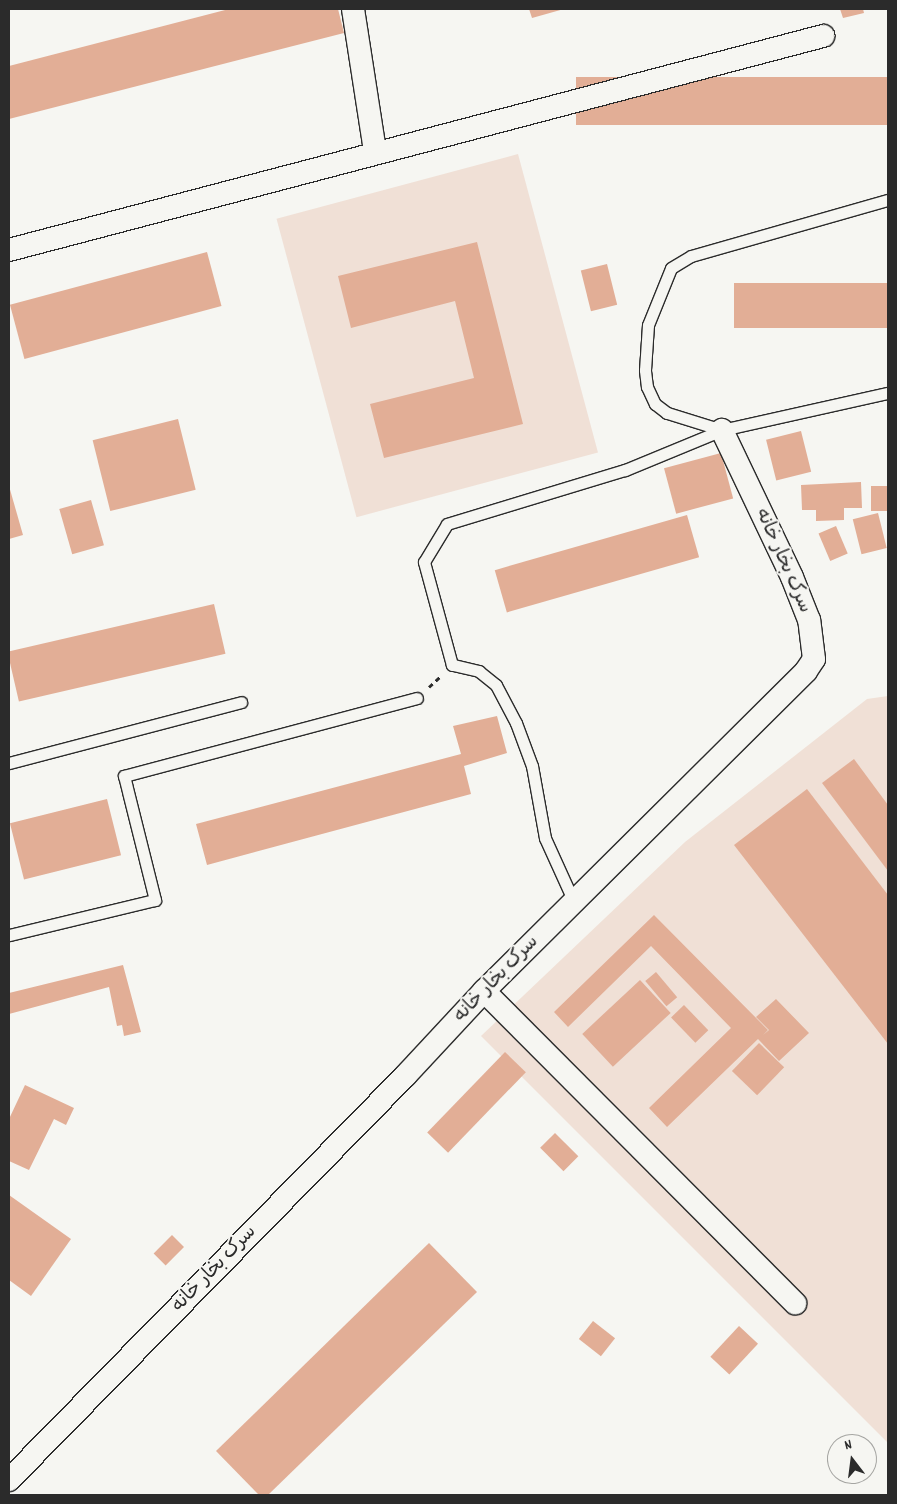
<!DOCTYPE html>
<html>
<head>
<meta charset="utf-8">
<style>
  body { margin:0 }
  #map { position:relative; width:897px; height:1504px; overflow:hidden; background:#f6f6f2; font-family:Dekko,"Playpen Sans Arabic",sans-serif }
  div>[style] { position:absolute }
  .built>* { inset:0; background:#f0e0d6; transform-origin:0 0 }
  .building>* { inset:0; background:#e2ae96; transform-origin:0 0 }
  .path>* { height:3px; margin-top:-1.5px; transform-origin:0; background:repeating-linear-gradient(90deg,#2b2b2b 0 5px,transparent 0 9px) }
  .roads { filter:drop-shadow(1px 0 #2b2b2b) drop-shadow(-1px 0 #2b2b2b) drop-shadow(0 1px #2b2b2b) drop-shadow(0 -1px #2b2b2b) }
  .service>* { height:11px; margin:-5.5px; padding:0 5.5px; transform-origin:5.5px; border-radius:5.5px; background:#f6f6f2 }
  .minor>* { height:22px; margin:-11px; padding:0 11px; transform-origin:11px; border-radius:11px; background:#f6f6f2 }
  span { translate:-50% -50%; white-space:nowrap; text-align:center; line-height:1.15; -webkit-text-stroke:4px #f6f6f2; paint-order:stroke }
  .street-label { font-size:19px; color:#2b2b2b }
  .frame { position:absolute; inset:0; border:10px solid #2b2b2b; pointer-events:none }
  .north { position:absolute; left:827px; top:1434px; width:50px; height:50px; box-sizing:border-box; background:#f6f6f2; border:1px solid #a5a5a2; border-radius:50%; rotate:345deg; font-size:14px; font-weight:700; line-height:20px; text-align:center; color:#2b2b2b }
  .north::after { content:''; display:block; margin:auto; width:18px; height:22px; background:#2b2b2b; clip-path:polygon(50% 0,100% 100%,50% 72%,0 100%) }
</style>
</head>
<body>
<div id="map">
  <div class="built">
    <div style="left:518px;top:154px;width:309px;height:250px;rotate:75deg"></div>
    <div style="clip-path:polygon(888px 696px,888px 1443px,481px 1036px,685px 842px,867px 699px)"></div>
  </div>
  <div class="building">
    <div style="clip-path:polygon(229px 9px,338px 9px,344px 33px,9px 119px,9px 66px)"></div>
    <div style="clip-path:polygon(529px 9px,564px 9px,532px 18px)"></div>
    <div style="clip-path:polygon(840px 9px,863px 9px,864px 13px,843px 18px)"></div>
    <div style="left:888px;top:77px;width:48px;height:312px;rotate:90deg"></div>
    <div style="clip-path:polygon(477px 242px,523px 424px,384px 458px,370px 404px,474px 378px,455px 301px,351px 328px,338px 276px)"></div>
    <div style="left:207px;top:252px;width:56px;height:204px;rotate:75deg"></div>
    <div style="left:607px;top:264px;width:42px;height:27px;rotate:76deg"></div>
    <div style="left:888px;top:283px;width:45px;height:154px;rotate:90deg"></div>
    <div style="left:178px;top:419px;width:73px;height:88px;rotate:76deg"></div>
    <div style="left:801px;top:431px;width:42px;height:36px;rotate:76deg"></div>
    <div style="left:721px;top:453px;width:47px;height:59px;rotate:75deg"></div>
    <div style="clip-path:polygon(861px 482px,862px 508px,844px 508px,844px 520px,816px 521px,816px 510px,802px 510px,801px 485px)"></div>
    <div style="clip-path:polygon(9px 486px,23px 535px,9px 539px)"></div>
    <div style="left:871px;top:486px;width:17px;height:25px"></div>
    <div style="left:91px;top:500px;width:47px;height:33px;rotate:74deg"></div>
    <div style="left:878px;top:513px;width:36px;height:26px;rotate:76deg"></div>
    <div style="left:687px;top:515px;width:44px;height:200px;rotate:74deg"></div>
    <div style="left:836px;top:526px;width:30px;height:19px;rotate:67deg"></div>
    <div style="left:214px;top:604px;width:51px;height:212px;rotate:77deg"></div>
    <div style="clip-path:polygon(497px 716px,507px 753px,464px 766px,471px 794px,207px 865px,196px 824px,461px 754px,453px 726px)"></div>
    <div style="clip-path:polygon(854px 759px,888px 805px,888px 871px,822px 783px)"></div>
    <div style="clip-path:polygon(807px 789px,888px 895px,888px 1044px,734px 845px)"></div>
    <div style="left:107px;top:799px;width:58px;height:100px;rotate:76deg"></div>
    <div style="clip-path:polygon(654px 915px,768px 1030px,763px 1035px,769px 1030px,756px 1017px,776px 999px,809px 1033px,779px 1061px,758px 1039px,667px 1127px,649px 1108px,731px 1028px,651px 946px,568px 1027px,554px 1012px)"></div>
    <div style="clip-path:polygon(123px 965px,141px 1032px,124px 1036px,122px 1025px,117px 1026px,109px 987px,9px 1014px,9px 993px)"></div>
    <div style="left:656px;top:972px;width:33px;height:14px;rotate:50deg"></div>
    <div style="left:640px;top:980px;width:45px;height:79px;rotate:47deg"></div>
    <div style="left:684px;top:1005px;width:35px;height:18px;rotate:46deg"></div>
    <div style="left:759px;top:1043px;width:35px;height:39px;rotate:44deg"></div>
    <div style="left:505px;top:1052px;width:29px;height:112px;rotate:44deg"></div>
    <div style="clip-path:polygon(25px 1085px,74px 1108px,66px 1125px,54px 1119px,29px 1170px,9px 1161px,9px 1119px)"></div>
    <div style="left:555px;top:1133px;width:33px;height:21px;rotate:45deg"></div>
    <div style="clip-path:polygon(9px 1195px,71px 1239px,31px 1296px,9px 1280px)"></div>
    <div style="left:172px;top:1235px;width:17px;height:26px;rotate:45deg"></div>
    <div style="clip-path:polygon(429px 1243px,477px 1292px,268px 1495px,259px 1495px,216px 1451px)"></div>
    <div style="left:593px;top:1321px;width:28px;height:23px;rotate:38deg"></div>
    <div style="left:739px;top:1326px;width:26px;height:42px;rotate:43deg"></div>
  </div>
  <div class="path">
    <div style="left:429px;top:687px;width:16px;rotate:-43deg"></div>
  </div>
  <div class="roads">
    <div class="service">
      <div style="left:722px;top:430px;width:58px;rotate:-162.8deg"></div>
      <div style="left:667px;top:413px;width:15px;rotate:-143deg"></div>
      <div style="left:655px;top:404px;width:19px;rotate:-115deg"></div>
      <div style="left:647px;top:387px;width:17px;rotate:-97deg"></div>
      <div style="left:645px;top:370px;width:45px;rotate:-86.2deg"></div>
      <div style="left:648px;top:325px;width:61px;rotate:-68deg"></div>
      <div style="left:671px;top:268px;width:23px;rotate:-31deg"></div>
      <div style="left:691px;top:256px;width:205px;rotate:-15.9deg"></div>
      <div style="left:9px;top:763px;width:240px;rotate:-14.7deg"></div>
      <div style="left:574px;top:902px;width:70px;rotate:-114.4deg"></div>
      <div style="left:545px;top:838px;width:73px;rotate:-100.2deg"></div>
      <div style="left:532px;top:766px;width:46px;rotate:-110.4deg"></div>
      <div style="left:516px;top:723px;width:43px;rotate:-117.8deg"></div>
      <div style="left:496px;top:685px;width:22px;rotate:-141deg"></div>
      <div style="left:479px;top:671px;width:28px;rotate:-167deg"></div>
      <div style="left:452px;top:665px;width:107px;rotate:-105.2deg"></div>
      <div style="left:424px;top:562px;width:44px;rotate:-58.8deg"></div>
      <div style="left:447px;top:524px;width:186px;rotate:-16.9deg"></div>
      <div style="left:625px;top:470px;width:105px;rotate:-22.4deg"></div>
      <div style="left:722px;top:430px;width:170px;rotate:-12.6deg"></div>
      <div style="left:9px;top:935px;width:150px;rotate:-13.5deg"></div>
      <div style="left:155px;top:900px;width:128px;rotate:-104deg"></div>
      <div style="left:124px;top:776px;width:303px;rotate:-14.9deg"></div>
    </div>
    <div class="minor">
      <div style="left:353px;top:9px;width:144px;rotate:81.2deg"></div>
      <div style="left:9px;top:250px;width:842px;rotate:-14.73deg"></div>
      <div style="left:484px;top:991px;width:441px;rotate:45.1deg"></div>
      <div style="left:9px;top:1480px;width:567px;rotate:-45.57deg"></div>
      <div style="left:406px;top:1075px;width:115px;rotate:-47.1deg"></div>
      <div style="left:484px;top:991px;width:454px;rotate:-44.8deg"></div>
      <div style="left:806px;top:671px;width:14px;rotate:-56deg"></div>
      <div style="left:814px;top:659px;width:39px;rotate:-97deg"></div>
      <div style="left:809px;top:620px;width:46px;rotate:-111.6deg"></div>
      <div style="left:792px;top:577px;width:163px;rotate:-115.5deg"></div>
    </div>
  </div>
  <div class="street-label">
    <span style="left:782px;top:561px;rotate:66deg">سرک بخار خانه</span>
    <span style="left:497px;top:980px;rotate:-46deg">سرک بخار خانه</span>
    <span style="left:215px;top:1270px;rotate:-46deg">سرک بخار خانه</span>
  </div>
  <div class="frame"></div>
  <div class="north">N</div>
</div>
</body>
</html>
